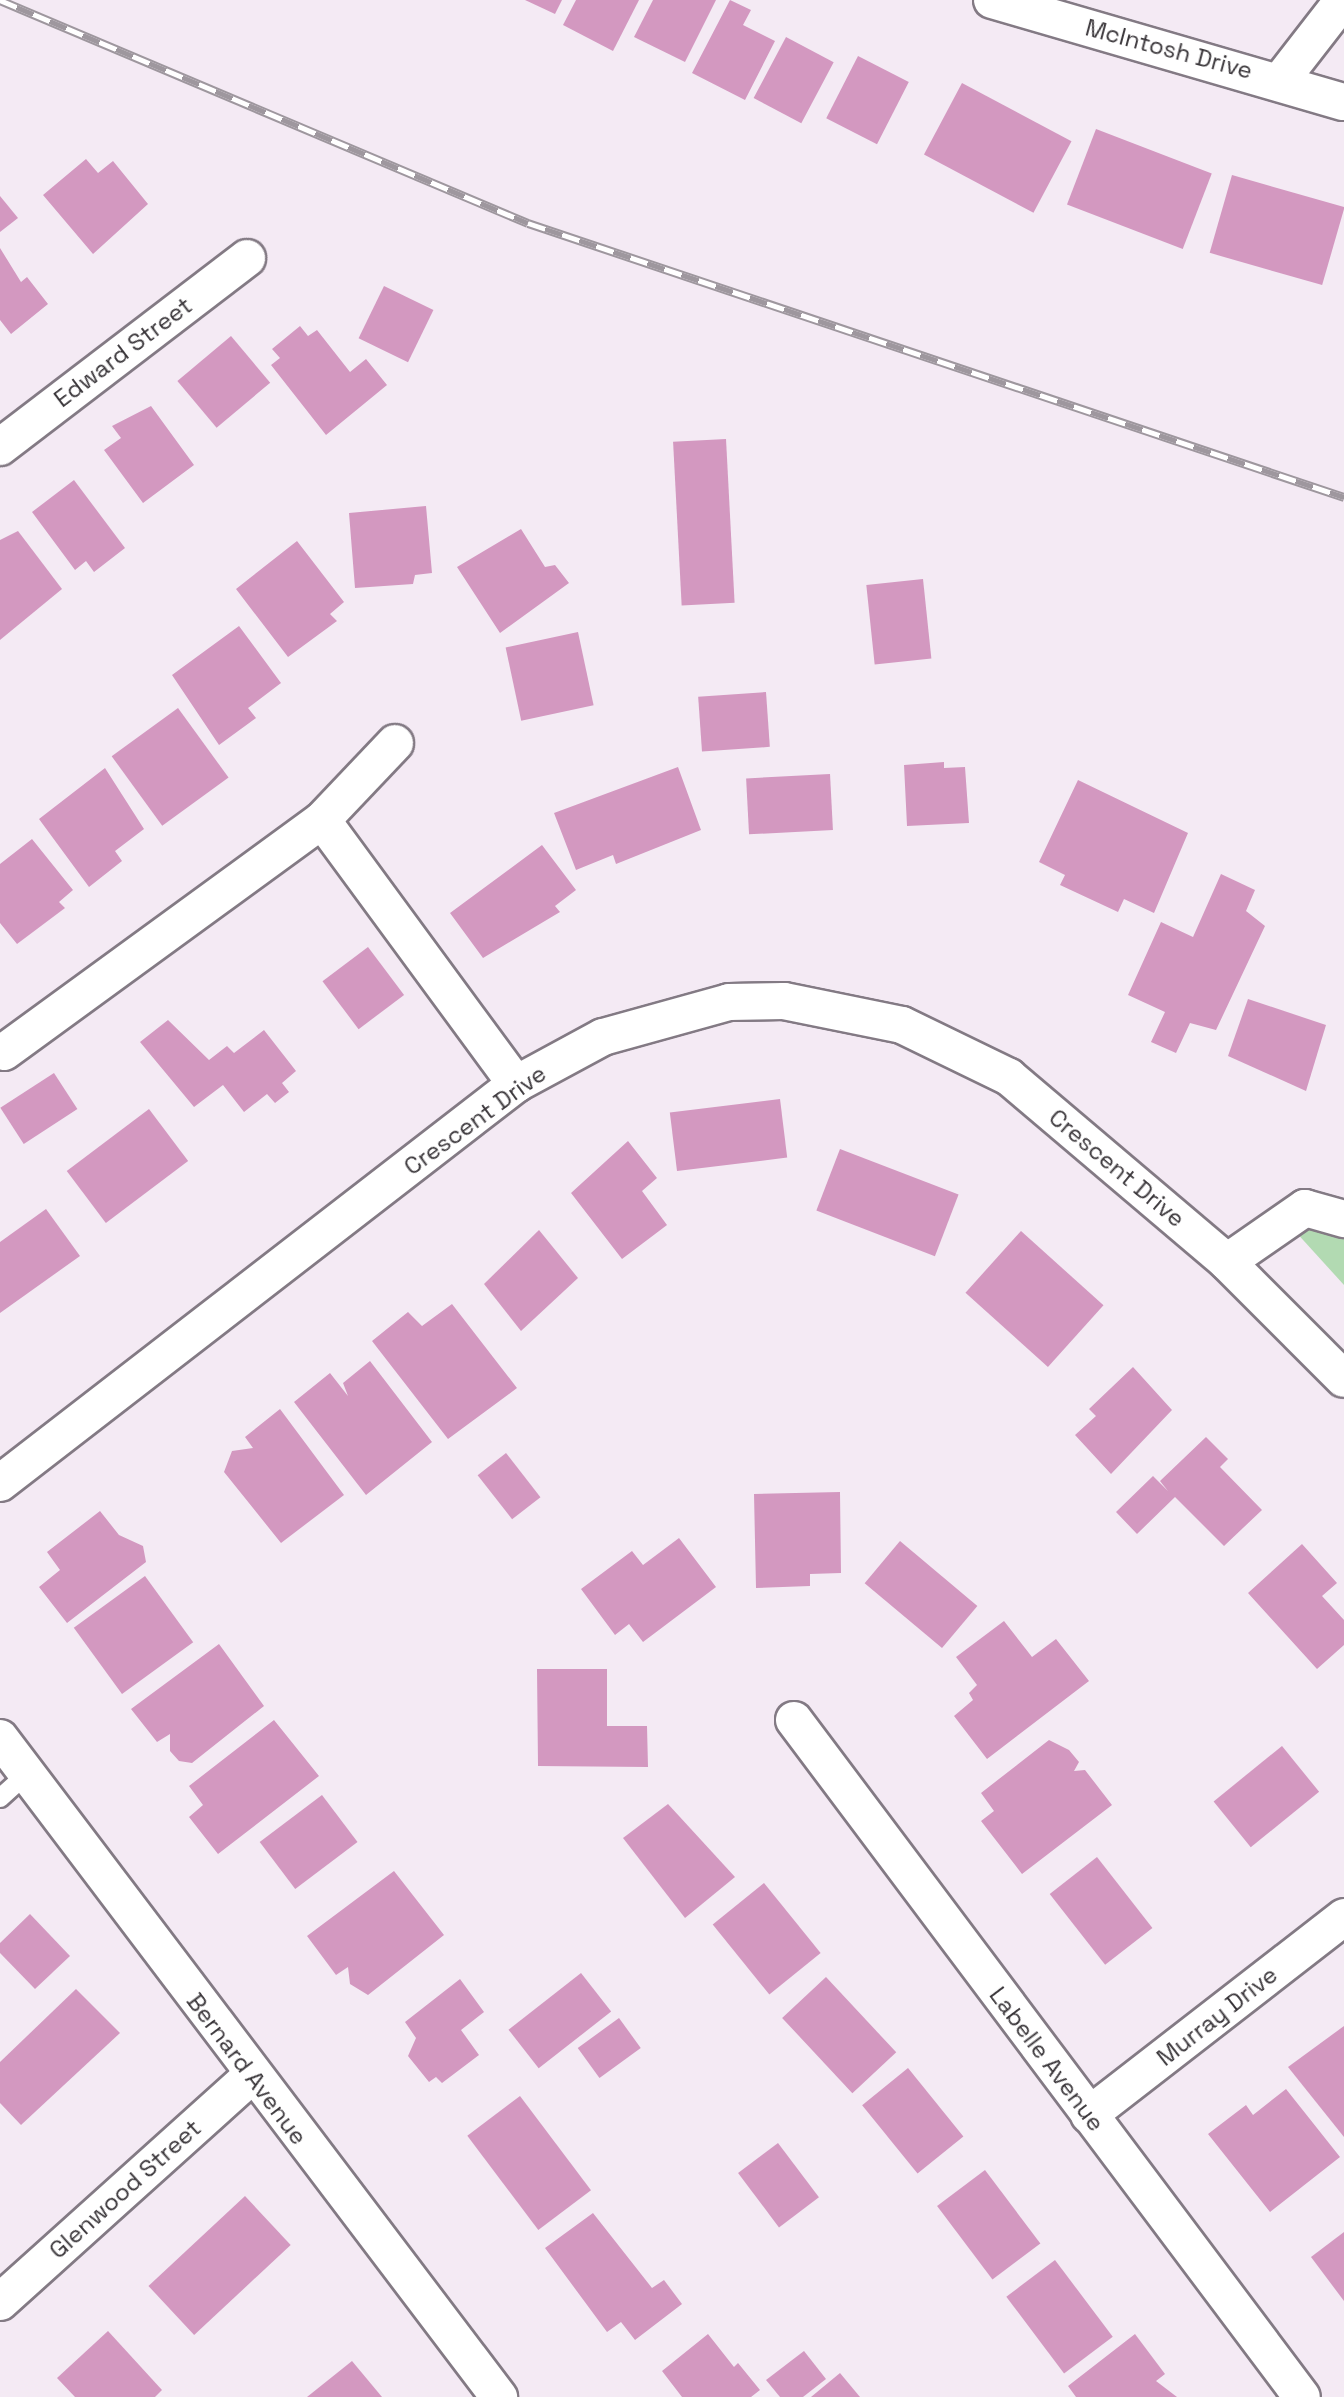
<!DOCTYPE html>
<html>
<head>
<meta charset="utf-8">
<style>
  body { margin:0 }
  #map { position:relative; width:1344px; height:2397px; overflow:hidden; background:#f4eaf4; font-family:"Space Grotesk",sans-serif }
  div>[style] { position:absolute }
  .green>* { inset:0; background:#b2dab2 }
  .building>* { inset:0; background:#d398c0; transform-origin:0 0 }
  .roads { filter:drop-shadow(2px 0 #837a84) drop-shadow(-2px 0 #837a84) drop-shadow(0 2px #837a84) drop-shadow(0 -2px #837a84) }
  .service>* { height:18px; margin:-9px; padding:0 9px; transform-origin:9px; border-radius:9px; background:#fff }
  .minor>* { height:36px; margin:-18px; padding:0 18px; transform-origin:18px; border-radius:18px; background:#fff }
  .rail>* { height:9px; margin-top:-4.5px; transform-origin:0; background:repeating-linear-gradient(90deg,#fff 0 18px,#9e979e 0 36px); box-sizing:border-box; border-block:2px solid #9e979e }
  span { translate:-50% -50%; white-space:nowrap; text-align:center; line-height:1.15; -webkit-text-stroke:6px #fff; paint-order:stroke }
  .street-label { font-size:24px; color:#393539 }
</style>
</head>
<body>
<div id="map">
  <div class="green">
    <div style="clip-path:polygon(1284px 1219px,1344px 1236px,1344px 1285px)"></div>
  </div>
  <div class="building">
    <div style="clip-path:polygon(525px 0,562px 0,555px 14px)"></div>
    <div style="clip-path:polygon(576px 0,639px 0,613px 51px,563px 25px)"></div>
    <div style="clip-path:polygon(653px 0,716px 0,685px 62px,634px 37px)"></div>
    <div style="clip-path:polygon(730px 0,751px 10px,743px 25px,775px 41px,745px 100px,692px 73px)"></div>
    <div style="left:786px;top:37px;width:54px;height:69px;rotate:28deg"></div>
    <div style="left:858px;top:56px;width:57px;height:70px;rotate:27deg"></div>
    <div style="left:962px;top:83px;width:124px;height:81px;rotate:28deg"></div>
    <div style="left:1096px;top:129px;width:124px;height:81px;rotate:21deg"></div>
    <div style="clip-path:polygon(86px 159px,98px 173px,113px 161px,148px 204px,93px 254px,43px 195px)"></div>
    <div style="left:1232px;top:175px;width:117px;height:81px;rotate:16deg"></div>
    <div style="clip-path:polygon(0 196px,18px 218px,0 232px)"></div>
    <div style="clip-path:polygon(0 248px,21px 282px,27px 277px,48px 304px,11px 334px,0 320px)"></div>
    <div style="left:384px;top:286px;width:55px;height:58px;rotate:26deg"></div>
    <div style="clip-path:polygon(300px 326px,308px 336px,317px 330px,350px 372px,366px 359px,387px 385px,326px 435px,271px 365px,280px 358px,272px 349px)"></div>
    <div style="left:231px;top:336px;width:61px;height:70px;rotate:50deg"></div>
    <div style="clip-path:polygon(151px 406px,194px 465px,143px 503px,104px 450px,121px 438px,112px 426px)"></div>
    <div style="left:726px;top:439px;width:164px;height:53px;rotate:87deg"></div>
    <div style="clip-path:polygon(74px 480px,125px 548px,94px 572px,86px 561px,75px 570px,32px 512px)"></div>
    <div style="clip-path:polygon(426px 506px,432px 573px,415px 575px,413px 584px,355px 588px,349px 513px)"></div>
    <div style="clip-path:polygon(521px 529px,545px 567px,555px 565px,569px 583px,500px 633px,457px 567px)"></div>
    <div style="clip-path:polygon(18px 531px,62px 589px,0 640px,0 540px)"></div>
    <div style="clip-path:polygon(297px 541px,344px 602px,330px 614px,337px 621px,288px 657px,236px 589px)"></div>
    <div style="left:923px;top:579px;width:80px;height:57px;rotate:84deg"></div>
    <div style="clip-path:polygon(239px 626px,281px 683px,248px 708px,256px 718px,219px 745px,172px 675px)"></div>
    <div style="left:578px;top:632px;width:75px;height:74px;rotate:78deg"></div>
    <div style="left:766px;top:692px;width:55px;height:68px;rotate:86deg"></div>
    <div style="left:178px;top:708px;width:86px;height:82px;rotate:54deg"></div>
    <div style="clip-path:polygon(944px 762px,944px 768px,965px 767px,969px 823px,907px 826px,904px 765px)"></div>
    <div style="clip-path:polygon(678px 767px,701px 830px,616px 864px,613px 855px,576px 870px,554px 813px)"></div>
    <div style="clip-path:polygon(105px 768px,144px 829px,115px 851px,122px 861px,89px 887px,39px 819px)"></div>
    <div style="left:830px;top:774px;width:56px;height:84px;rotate:87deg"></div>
    <div style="clip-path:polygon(1078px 780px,1188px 833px,1154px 913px,1124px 899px,1118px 912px,1060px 885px,1065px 875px,1039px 862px)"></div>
    <div style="clip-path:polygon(32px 839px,73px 890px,59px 902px,65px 908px,17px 944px,0 923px,0 864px)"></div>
    <div style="clip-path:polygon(542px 845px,576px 890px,555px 906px,560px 912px,483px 958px,450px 913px)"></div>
    <div style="clip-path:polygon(1221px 874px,1255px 890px,1246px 911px,1265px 926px,1216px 1030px,1190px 1023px,1176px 1053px,1151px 1042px,1165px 1012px,1128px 995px,1161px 922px,1193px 937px)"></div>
    <div style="left:368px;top:947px;width:60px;height:57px;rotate:53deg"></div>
    <div style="clip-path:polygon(1248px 999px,1326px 1025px,1306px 1091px,1228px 1056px)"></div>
    <div style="clip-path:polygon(168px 1020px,209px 1060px,227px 1046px,234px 1053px,264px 1030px,296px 1071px,282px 1083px,289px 1092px,275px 1103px,267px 1094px,244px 1112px,223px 1085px,194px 1107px,140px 1042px)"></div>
    <div style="left:54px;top:1073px;width:43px;height:64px;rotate:57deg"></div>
    <div style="left:780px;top:1099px;width:59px;height:111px;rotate:83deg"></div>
    <div style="left:149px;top:1109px;width:65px;height:103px;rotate:53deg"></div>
    <div style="clip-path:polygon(628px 1141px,657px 1178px,642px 1191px,667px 1225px,622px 1259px,571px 1193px)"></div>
    <div style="left:840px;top:1149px;width:127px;height:66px;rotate:21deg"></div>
    <div style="clip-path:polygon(46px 1209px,80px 1256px,0 1313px,0 1242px)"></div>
    <div style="clip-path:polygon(539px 1230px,578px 1278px,521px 1331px,484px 1284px)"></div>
    <div style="left:1021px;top:1231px;width:111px;height:83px;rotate:42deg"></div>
    <div style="clip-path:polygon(452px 1304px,517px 1388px,448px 1439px,372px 1341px,408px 1312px,422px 1326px)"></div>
    <div style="clip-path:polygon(370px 1361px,432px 1442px,366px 1495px,294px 1402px,330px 1373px,348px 1396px,343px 1383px)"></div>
    <div style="clip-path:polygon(1133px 1367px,1172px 1410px,1111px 1474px,1075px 1435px,1096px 1416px,1089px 1409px)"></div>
    <div style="clip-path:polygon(280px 1409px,344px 1495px,281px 1543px,224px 1472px,232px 1451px,253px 1448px,245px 1437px)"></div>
    <div style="clip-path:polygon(1206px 1437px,1228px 1459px,1220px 1467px,1262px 1510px,1224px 1546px,1175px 1497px,1137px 1534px,1116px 1512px,1153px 1476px,1168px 1491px,1160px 1481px)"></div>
    <div style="left:506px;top:1453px;width:56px;height:36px;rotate:52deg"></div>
    <div style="clip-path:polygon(840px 1492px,841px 1573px,810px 1574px,810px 1586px,756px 1588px,754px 1494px)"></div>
    <div style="clip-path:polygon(100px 1511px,119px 1535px,143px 1546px,146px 1562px,67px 1623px,39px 1587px,60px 1570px,47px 1552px)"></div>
    <div style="clip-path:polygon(679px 1538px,716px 1587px,643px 1642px,629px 1624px,615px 1635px,581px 1589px,632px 1551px,643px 1565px)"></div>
    <div style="left:900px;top:1541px;width:101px;height:55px;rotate:40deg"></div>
    <div style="clip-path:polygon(1302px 1544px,1337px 1583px,1322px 1596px,1344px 1620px,1344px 1645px,1317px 1669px,1248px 1593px)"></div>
    <div style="left:145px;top:1576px;width:82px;height:88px;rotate:54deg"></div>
    <div style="clip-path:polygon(1004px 1621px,1032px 1657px,1056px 1639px,1089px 1681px,987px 1759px,954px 1716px,973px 1700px,969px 1693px,977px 1685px,956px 1657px)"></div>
    <div style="clip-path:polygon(219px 1644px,264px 1706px,192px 1763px,179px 1761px,170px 1751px,170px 1734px,157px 1742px,131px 1709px)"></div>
    <div style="clip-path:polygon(537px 1669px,607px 1669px,607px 1726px,647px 1726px,648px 1767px,538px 1766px)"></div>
    <div style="clip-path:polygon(274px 1720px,319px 1776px,218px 1854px,189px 1817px,203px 1805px,189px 1786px)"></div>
    <div style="clip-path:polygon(1049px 1740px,1069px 1750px,1079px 1762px,1074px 1771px,1085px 1770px,1112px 1805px,1022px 1874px,981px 1821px,994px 1811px,981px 1793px)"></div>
    <div style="left:1282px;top:1746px;width:59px;height:88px;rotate:51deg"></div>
    <div style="left:322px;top:1795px;width:59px;height:78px;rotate:53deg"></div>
    <div style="clip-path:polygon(668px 1804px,735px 1877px,685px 1918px,623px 1838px)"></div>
    <div style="left:1097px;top:1857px;width:90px;height:60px;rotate:52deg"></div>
    <div style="clip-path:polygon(394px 1871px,444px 1935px,368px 1995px,350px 1984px,348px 1967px,336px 1975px,307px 1936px)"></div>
    <div style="left:764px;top:1883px;width:90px;height:66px;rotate:51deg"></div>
    <div style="clip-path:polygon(30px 1914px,70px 1956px,35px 1989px,0 1953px,0 1943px)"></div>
    <div style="left:581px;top:1973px;width:49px;height:92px;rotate:52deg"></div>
    <div style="left:826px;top:1977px;width:103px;height:60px;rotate:47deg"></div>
    <div style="clip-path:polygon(460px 1979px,484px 2012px,461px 2030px,479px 2055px,442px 2083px,436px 2077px,429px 2082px,408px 2056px,416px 2038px,405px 2022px)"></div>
    <div style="clip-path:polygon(76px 1989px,120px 2033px,21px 2125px,0 2103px,0 2062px)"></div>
    <div style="left:619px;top:2018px;width:37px;height:51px;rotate:54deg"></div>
    <div style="clip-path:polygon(1344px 2026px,1344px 2137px,1288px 2067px)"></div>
    <div style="left:908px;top:2068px;width:88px;height:59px;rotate:51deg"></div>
    <div style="clip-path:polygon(1286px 2089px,1340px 2157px,1270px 2212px,1208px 2134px,1246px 2105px,1253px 2115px)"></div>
    <div style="left:520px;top:2096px;width:118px;height:66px;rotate:53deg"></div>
    <div style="left:778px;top:2143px;width:68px;height:50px;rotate:53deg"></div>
    <div style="left:985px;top:2170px;width:92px;height:60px;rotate:53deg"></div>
    <div style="left:245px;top:2196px;width:67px;height:132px;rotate:47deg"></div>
    <div style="clip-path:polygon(593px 2213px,652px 2288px,664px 2280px,682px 2304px,635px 2340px,621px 2322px,607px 2332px,545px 2248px)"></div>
    <div style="clip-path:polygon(1344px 2232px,1344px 2301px,1311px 2257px)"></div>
    <div style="left:1055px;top:2260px;width:96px;height:61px;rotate:53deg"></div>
    <div style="clip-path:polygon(108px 2331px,162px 2390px,155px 2397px,75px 2397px,57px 2378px)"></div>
    <div style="clip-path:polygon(708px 2334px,734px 2367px,738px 2363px,760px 2390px,751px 2397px,682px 2397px,662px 2371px)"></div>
    <div style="clip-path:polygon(1135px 2334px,1165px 2374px,1156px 2381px,1177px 2397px,1076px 2397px,1068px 2386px)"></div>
    <div style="clip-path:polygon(804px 2351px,826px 2379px,803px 2397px,780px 2397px,766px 2380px)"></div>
    <div style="clip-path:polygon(352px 2361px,382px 2397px,307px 2397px)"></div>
    <div style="clip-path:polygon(840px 2373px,860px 2397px,811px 2397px)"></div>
  </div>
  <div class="roads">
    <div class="service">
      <div style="left:0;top:1798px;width:36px;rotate:-42deg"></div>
    </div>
    <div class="minor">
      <div style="left:992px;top:0;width:366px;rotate:16.2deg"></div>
      <div style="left:1281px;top:80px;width:101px;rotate:-52.2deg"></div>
      <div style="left:0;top:447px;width:311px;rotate:-37.4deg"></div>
      <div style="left:322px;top:820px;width:328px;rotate:53.7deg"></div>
      <div style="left:4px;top:1052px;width:394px;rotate:-36.1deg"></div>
      <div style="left:322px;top:820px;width:106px;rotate:-46.5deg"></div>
      <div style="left:1227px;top:1262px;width:95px;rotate:-34.7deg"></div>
      <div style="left:1305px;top:1208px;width:41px;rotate:15.8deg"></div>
      <div style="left:0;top:1483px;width:652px;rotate:-37.71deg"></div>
      <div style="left:516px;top:1084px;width:99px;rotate:-28.4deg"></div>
      <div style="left:603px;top:1037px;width:131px;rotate:-15.5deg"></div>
      <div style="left:729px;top:1002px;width:55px;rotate:-1deg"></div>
      <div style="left:784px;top:1001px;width:120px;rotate:11.5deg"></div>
      <div style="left:902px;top:1025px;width:119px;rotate:25.9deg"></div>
      <div style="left:1009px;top:1077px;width:286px;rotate:40.3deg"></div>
      <div style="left:1227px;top:1262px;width:165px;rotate:45deg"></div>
      <div style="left:794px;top:1720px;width:846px;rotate:53.12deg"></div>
      <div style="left:0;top:1738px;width:827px;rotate:52.87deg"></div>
      <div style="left:1089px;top:2115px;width:323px;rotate:-37.8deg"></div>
      <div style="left:0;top:2302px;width:338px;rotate:-42deg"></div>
    </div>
  </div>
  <div class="rail">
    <div style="left:0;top:0;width:573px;rotate:22.9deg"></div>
    <div style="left:528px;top:223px;width:861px;rotate:18.56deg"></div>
  </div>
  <div class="street-label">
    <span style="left:1169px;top:49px;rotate:15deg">McIntosh Drive</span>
    <span style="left:123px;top:352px;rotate:-37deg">Edward Street</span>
    <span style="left:475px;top:1120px;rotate:-36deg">Crescent Drive</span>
    <span style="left:1117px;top:1168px;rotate:40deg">Crescent Drive</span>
    <span style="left:1217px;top:2016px;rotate:-38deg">Murray Drive</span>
    <span style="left:1047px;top:2059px;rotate:53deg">Labelle Avenue</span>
    <span style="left:247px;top:2069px;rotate:53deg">Bernard Avenue</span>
    <span style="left:125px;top:2189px;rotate:-42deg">Glenwood Street</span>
  </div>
</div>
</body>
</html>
